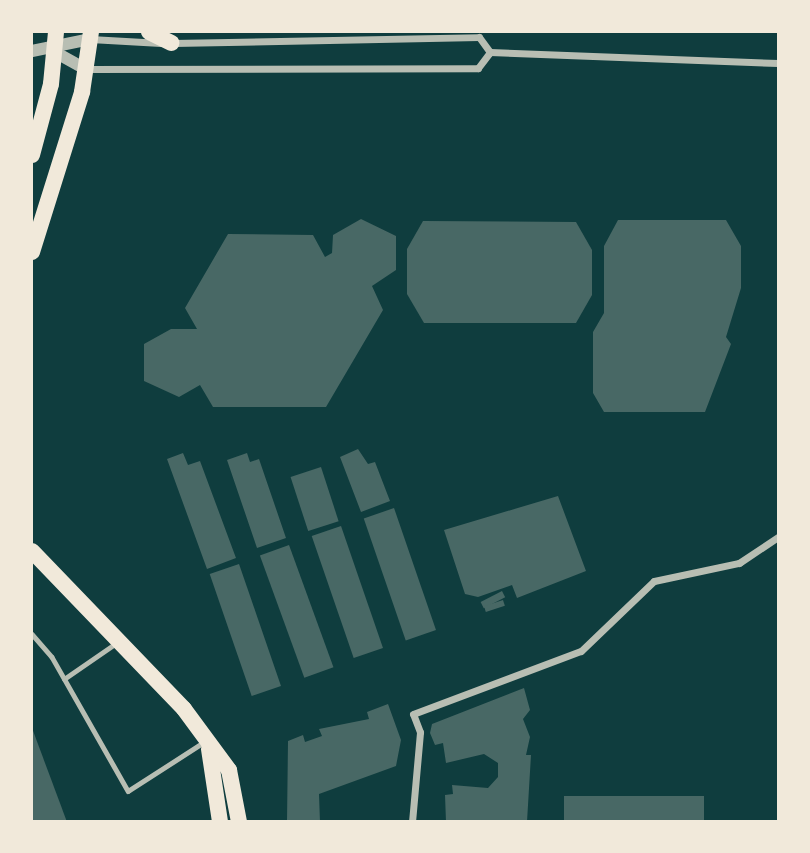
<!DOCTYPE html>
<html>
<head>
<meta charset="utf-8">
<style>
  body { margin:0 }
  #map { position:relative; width:810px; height:853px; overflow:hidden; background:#0f3d3e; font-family:Roboto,sans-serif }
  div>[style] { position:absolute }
  .building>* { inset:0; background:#486865; transform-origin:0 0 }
  .service>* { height:4.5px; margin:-2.25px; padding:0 2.25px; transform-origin:2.25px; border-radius:2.25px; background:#b8beb3 }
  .minor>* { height:7px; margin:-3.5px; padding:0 3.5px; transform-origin:3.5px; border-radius:3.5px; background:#b8beb3 }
  .tertiary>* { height:12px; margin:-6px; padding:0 6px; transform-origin:6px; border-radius:6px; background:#b8beb3 }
  .primary>* { height:16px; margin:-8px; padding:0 8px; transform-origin:8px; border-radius:8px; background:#f1e9da }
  span { translate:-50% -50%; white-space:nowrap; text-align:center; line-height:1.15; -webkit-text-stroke:7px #f1e9da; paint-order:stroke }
  .frame { position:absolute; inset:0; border:33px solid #f1e9da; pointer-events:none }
</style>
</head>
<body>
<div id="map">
  <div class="building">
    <div style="clip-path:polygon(361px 219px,396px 236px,396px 270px,372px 286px,383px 310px,326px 407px,213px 407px,200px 385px,179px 397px,144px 381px,144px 344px,171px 329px,197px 329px,185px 308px,228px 234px,313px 235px,325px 257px,332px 253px,333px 235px)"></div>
    <div style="clip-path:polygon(618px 220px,726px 220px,741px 246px,741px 288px,726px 337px,731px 344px,705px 412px,604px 412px,593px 393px,593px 332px,604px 313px,604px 246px)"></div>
    <div style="clip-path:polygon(423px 221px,576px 222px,592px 250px,592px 295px,576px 323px,424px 323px,407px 294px,407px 249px)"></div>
    <div style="clip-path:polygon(358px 449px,368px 464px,375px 462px,390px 501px,361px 512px,340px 457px)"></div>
    <div style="clip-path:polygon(183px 453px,188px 465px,200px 461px,236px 558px,207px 569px,167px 459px)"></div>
    <div style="clip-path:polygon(247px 453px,250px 462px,259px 459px,286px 538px,257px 548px,227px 460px)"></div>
    <div style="left:321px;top:467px;width:57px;height:32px;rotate:72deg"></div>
    <div style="clip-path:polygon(558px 496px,586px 571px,517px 598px,512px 585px,478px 597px,465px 594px,444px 530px)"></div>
    <div style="left:394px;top:508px;width:129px;height:32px;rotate:71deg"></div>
    <div style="left:341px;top:526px;width:129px;height:31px;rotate:71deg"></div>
    <div style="left:289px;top:545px;width:130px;height:31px;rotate:70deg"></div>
    <div style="left:239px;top:564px;width:129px;height:31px;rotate:71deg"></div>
    <div style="left:502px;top:591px;width:7px;height:24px;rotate:63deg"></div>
    <div style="left:503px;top:600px;width:6px;height:20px;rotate:72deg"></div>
    <div style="clip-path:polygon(524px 688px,530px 710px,523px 719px,530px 737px,526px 755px,531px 755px,527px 822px,446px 822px,445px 795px,453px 794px,452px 785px,488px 788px,498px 777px,498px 763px,484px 754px,446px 763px,443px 743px,435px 745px,430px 733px,432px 724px)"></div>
    <div style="clip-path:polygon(388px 704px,401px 740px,396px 766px,319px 794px,320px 822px,287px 822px,288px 741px,303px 735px,305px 742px,322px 736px,319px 729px,369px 719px,367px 712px)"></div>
    <div style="clip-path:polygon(32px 728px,67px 822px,32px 822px)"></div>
    <div style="left:704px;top:796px;width:26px;height:140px;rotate:90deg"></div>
  </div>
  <div class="service">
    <div style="left:32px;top:634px;width:30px;rotate:49deg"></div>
    <div style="left:52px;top:657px;width:154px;rotate:60.4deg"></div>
    <div style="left:128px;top:791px;width:90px;rotate:-32.8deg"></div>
    <div style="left:64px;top:679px;width:62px;rotate:-34.5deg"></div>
  </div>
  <div class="minor">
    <div style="left:90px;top:39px;width:71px;rotate:3.2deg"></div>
    <div style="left:173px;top:43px;width:306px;rotate:-1.1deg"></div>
    <div style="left:479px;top:37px;width:19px;rotate:54deg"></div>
    <div style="left:490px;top:52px;width:288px;rotate:2.2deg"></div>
    <div style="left:86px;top:69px;width:392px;rotate:-0.1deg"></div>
    <div style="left:478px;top:68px;width:20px;rotate:-53deg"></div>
    <div style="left:412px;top:822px;width:90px;rotate:-84.9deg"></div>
    <div style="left:420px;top:732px;width:19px;rotate:-111deg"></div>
    <div style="left:413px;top:714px;width:179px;rotate:-20.6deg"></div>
    <div style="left:581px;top:651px;width:101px;rotate:-43.8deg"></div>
    <div style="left:654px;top:581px;width:87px;rotate:-12deg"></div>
    <div style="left:739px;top:563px;width:47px;rotate:-33.7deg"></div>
  </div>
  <div class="tertiary">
    <div style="left:32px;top:51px;width:59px;rotate:-11.7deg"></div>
    <div style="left:53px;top:51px;width:37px;rotate:29deg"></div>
  </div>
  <div class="primary">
    <div style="left:149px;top:32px;width:25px;rotate:26deg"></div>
    <div style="left:32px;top:155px;width:73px;rotate:-75deg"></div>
    <div style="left:51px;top:84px;width:52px;rotate:-84.5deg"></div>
    <div style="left:32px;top:252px;width:168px;rotate:-72.6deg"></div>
    <div style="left:82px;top:92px;width:61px;rotate:-81.5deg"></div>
    <div style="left:32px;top:551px;width:219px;rotate:46.1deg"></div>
    <div style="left:184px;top:709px;width:76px;rotate:53.6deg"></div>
    <div style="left:229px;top:770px;width:53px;rotate:79.1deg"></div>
    <div style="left:209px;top:749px;width:74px;rotate:81.4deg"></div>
  </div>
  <div class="frame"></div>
</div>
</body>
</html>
